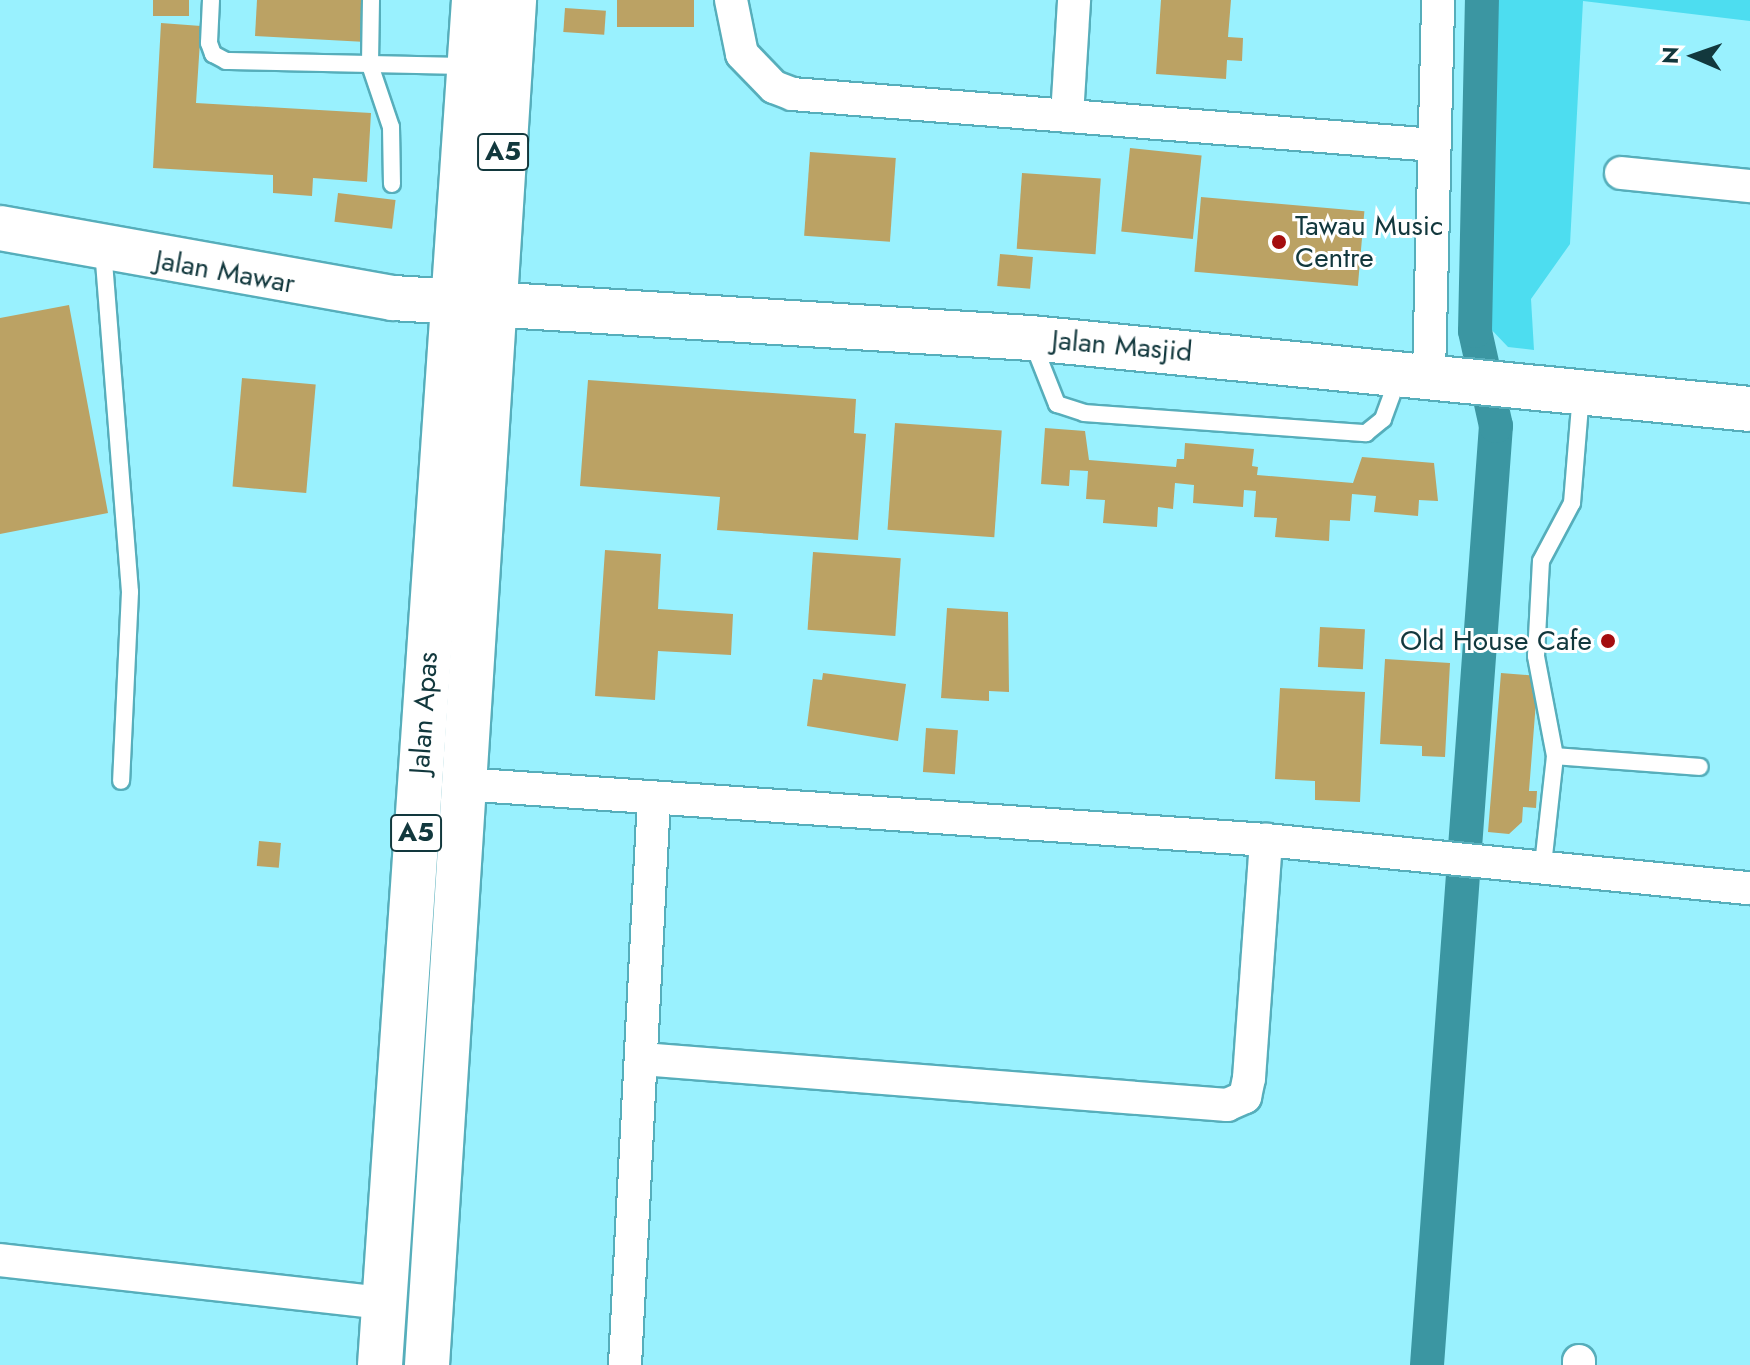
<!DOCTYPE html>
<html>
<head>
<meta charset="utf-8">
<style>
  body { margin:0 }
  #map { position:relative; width:1750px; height:1365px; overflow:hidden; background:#99f1fe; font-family:Jost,sans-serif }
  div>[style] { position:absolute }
  .green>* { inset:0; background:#4dddf0 }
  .canal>* { height:34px; margin:-17px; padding:0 17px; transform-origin:17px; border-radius:17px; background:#3b96a2 }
  .building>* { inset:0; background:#bba264; transform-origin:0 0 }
  .roads { filter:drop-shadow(2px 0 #56aebb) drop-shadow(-2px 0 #56aebb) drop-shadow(0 2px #56aebb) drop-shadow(0 -2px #56aebb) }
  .lane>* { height:16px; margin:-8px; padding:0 8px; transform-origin:8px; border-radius:8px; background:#fff }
  .street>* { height:32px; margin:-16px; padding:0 16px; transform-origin:16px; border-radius:16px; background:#fff }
  .secondary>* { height:44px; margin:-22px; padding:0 22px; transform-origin:22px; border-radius:22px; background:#fff }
  .highway>* { height:44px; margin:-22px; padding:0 22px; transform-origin:22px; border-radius:22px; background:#fff }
  .dots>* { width:22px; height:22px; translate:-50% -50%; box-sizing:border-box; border:4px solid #fff; border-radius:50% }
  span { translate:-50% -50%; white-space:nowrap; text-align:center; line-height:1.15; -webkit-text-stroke:6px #fff; paint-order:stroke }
  .shield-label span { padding:2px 6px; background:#fff; border:2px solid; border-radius:6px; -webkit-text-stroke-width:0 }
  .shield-label { font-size:26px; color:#12383d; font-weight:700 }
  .poi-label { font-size:28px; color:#12383d }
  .left { translate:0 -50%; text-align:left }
  .right { translate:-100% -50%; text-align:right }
  .street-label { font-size:28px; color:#12383d }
  .north { position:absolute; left:1654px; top:16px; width:80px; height:80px; -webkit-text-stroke:6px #fff; paint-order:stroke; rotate:272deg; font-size:22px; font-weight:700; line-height:32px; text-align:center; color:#12383d }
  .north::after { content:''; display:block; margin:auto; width:28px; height:36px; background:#12383d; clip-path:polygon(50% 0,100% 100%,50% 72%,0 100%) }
</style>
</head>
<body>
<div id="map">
  <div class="green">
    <div style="clip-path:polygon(1494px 0,1750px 0,1750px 21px,1583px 1px,1570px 244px,1531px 299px,1534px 350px,1508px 347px,1488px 326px)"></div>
  </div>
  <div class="canal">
    <div style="left:1427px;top:1365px;width:942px;rotate:-85.8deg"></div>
    <div style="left:1496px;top:426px;width:97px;rotate:-102.5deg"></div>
    <div style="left:1475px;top:331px;width:331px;rotate:-88.8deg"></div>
  </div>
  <div class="building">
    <div style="left:153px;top:0;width:36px;height:16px"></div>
    <div style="clip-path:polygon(257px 0,368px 0,366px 42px,255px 36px)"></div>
    <div style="left:617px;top:0;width:77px;height:27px"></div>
    <div style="clip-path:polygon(1161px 0,1231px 0,1228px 37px,1243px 38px,1242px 61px,1227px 60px,1226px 79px,1156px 74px)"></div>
    <div style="left:565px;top:8px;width:41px;height:24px;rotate:4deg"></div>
    <div style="clip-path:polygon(161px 23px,201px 26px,196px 103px,371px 113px,367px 182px,313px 178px,312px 196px,273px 193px,273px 175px,153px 168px)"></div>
    <div style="left:1130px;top:148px;width:72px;height:84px;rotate:6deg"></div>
    <div style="left:810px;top:152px;width:86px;height:84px;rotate:4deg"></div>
    <div style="left:1022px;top:173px;width:79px;height:76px;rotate:4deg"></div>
    <div style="left:338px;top:193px;width:58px;height:29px;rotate:7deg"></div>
    <div style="left:1201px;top:197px;width:164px;height:75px;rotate:5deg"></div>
    <div style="left:1000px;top:254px;width:33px;height:32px;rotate:5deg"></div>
    <div style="clip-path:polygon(69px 305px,108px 513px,0 534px,0 318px)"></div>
    <div style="left:242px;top:378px;width:74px;height:109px;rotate:5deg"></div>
    <div style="clip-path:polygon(588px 380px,856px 399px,854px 433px,866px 434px,858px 540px,717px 530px,720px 497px,580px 486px)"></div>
    <div style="left:895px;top:423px;width:107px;height:107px;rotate:4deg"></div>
    <div style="clip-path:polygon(1045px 428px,1085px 431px,1089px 460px,1176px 467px,1177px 459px,1184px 459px,1185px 443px,1254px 449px,1252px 466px,1258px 467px,1257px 475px,1353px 483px,1362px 457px,1434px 463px,1438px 501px,1419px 500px,1418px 516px,1374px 512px,1376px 496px,1352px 494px,1350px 521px,1330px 520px,1329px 541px,1275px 537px,1277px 518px,1254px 517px,1256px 491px,1244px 490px,1243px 507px,1193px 503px,1194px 485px,1175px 483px,1173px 509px,1158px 507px,1157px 527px,1103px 523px,1105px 500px,1086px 499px,1088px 471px,1070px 470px,1069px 486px,1041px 484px)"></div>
    <div style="clip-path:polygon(605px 550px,661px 554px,658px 609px,733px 614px,731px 655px,658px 651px,655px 700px,595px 696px)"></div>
    <div style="left:813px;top:552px;width:88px;height:78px;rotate:4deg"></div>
    <div style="clip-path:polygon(947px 608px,1008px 612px,1009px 692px,989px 691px,989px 701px,941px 698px)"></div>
    <div style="left:1320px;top:627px;width:45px;height:40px;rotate:3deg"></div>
    <div style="clip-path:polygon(1385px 659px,1450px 663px,1445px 757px,1422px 756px,1422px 746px,1380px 744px)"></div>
    <div style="clip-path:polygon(823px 673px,906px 684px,898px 741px,807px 726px,813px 679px,822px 680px)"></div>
    <div style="clip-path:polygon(1501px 673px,1538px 676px,1529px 791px,1537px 791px,1536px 808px,1523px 807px,1522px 822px,1509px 834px,1488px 832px)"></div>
    <div style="clip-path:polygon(1280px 688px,1365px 692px,1360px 802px,1315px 800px,1315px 781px,1275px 779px)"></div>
    <div style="left:926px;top:728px;width:32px;height:44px;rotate:4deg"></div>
    <div style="left:259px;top:841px;width:22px;height:25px;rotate:5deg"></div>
  </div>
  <div class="roads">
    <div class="lane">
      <div style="left:211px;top:0;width:43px;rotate:92.7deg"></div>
      <div style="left:209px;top:43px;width:12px;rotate:70deg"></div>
      <div style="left:213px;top:54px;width:15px;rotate:28deg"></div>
      <div style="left:226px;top:61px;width:241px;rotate:1.2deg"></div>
      <div style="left:371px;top:0;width:65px;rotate:90.9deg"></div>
      <div style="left:370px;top:65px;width:65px;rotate:71.3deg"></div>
      <div style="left:391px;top:127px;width:57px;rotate:89deg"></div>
      <div style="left:103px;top:249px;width:344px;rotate:85.5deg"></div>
      <div style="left:130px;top:592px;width:189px;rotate:92.7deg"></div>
      <div style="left:1032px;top:341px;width:68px;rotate:68.4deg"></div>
      <div style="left:1057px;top:404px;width:28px;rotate:18deg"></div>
      <div style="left:1084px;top:413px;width:283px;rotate:4.1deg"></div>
      <div style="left:1366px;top:433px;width:22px;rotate:-39deg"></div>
      <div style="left:1383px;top:419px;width:44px;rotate:-69.9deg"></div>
      <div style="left:1555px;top:756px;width:145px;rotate:4.3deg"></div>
      <div style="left:1543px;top:865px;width:110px;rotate:-83.7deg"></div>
      <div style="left:1555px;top:756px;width:102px;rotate:-100.8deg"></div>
      <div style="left:1536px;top:656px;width:95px;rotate:-87deg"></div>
      <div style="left:1541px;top:561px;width:66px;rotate:-61.9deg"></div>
      <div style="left:1572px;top:503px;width:110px;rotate:-85.3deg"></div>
    </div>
    <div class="street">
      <div style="left:731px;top:0;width:55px;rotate:78.5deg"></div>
      <div style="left:742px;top:54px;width:46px;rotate:45.9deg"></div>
      <div style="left:774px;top:87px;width:19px;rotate:21deg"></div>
      <div style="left:792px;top:94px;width:644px;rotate:4.54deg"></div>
      <div style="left:1067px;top:116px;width:116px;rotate:-86.5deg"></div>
      <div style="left:1621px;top:173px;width:130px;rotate:5.8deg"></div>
      <div style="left:1429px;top:374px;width:374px;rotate:-88.6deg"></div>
      <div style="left:462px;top:784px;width:806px;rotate:3.98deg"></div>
      <div style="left:1266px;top:840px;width:486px;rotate:5.7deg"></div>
      <div style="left:642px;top:1059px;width:587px;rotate:4.5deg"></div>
      <div style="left:1227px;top:1105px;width:20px;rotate:-24deg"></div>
      <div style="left:1245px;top:1097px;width:19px;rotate:-78deg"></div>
      <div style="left:1249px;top:1078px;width:239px;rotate:-85.9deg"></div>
      <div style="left:0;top:1260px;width:386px;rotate:6.4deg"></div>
      <div style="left:625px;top:1365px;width:567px;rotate:-87.07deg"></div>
      <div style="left:1579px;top:1365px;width:4px;rotate:-90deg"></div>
    </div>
    <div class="secondary">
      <div style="left:0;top:228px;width:399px;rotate:10.1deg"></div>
      <div style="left:393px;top:298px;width:639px;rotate:3.59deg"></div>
      <div style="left:1031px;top:338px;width:722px;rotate:5.64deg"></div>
    </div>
    <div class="highway">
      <div style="left:380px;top:1365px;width:1368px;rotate:-86.06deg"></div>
      <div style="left:427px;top:1365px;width:1368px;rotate:-86.35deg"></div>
    </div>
  </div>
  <div class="dots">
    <div style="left:1279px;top:242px;background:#a40d0f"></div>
    <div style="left:1608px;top:641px;background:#a40d0f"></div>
  </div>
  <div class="shield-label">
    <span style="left:503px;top:152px">A5</span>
    <span style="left:416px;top:833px">A5</span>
  </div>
  <div class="poi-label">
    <span class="left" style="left:1295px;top:242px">Tawau Music<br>Centre</span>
    <span class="right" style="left:1592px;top:641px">Old House Cafe</span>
  </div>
  <div class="street-label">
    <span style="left:225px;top:272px;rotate:10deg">Jalan Mawar</span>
    <span style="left:1122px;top:346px;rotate:5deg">Jalan Masjid</span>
    <span style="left:424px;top:713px;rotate:-86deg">Jalan Apas</span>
  </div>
  <div class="north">N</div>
</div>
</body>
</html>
